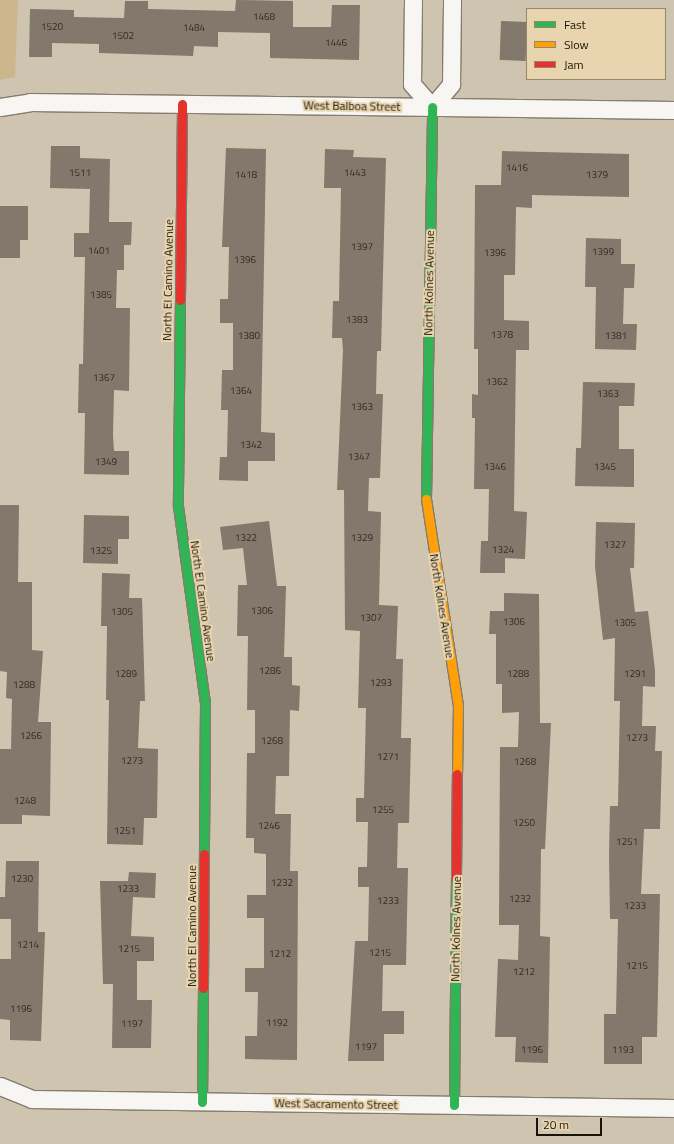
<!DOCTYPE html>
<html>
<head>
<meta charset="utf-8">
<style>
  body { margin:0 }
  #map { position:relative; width:674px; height:1144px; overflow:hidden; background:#cec4b0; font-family:"Titillium Web",sans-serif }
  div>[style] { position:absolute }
  .green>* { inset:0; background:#ccb78d }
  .building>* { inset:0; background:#82786b; transform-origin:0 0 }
  .roads { filter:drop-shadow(1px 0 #847c6d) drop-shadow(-1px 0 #847c6d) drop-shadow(0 1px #847c6d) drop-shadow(0 -1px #847c6d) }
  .street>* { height:17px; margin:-8.5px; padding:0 8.5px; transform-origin:8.5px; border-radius:8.5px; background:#f8f6f3 }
  .fast>* { height:9px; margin:-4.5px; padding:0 4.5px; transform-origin:4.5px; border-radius:4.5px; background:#30b455 }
  .slow>* { height:9px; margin:-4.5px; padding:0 4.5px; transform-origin:4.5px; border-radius:4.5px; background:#ff9f0a }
  .jam>* { height:9px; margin:-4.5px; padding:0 4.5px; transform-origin:4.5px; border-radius:4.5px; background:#e5322d }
  span { translate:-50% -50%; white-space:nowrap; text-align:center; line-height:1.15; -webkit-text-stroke:4px #e8d5af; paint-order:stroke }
  .number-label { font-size:10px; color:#342c1f }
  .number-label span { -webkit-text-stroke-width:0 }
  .street-label { font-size:12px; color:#1a1306 }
  .legend { position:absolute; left:526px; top:8px; width:140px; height:72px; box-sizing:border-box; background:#e8d5af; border:1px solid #96876b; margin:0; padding:5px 7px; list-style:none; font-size:12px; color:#1a1306 }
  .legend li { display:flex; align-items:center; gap:8px; height:20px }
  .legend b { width:20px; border:1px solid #96876b }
  .scale { position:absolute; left:536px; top:1118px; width:66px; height:18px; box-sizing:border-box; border:2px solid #1a1306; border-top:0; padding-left:5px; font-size:12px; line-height:14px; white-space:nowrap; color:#1a1306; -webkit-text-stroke:3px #e8d5af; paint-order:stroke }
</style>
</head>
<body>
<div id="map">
  <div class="green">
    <div style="clip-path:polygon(0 0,18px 0,15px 77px,0 80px)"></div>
  </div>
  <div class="building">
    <div style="clip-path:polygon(236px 0,293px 1px,293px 27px,331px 27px,332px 5px,360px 5px,359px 60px,270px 58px,270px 33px,218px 32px,218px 47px,194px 46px,193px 56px,99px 53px,99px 44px,52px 43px,52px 57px,29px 57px,30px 9px,74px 10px,74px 17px,124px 18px,125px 1px,148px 1px,148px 9px,235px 11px)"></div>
    <div style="left:501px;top:21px;width:26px;height:39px;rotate:2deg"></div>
    <div style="clip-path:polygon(51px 146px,80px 146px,80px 158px,110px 159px,109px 222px,132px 222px,131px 245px,124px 245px,124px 270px,117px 270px,116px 308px,130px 308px,129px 391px,114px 390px,113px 435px,114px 451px,129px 451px,129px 475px,84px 474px,85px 413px,78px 413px,79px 364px,83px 364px,85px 257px,74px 257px,74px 233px,89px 233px,90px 189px,50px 188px)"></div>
    <div style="clip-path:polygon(226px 148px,266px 149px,261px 432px,275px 433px,275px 461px,248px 461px,248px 481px,219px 480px,220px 457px,227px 457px,228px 410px,221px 410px,222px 370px,233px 370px,233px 323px,220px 323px,220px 299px,228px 299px,229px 247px,222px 247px)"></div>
    <div style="clip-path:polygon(325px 149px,354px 150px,353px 157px,386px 158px,381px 351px,377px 351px,376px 394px,383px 394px,380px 478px,369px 478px,368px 511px,381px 512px,379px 605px,398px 606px,396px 659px,403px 659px,401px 738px,411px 738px,409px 823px,398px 823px,397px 868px,408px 868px,406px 965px,383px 965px,382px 1011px,404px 1011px,404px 1034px,384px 1034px,384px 1061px,348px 1061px,355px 941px,368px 941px,369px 887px,358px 887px,358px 867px,367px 867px,368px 822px,356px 822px,356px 798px,364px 798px,366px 708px,358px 708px,360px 631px,345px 630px,344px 490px,337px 490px,343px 350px,342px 338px,332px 338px,333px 301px,339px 301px,341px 188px,324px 188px)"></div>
    <div style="clip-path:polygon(502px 151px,629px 154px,629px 197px,532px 195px,532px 208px,516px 207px,515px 275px,504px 275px,504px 320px,529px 321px,529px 350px,516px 350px,514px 511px,527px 512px,525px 559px,505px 558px,505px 573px,480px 573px,481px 541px,488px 541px,489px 489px,474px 489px,475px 418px,472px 418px,472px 394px,478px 395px,478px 349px,474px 349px,475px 185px,501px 185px)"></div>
    <div style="clip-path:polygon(0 206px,28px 206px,28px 240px,20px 240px,20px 258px,0 258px)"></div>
    <div style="clip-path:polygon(586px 238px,621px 239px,621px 264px,635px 264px,634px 288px,624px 288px,623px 324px,637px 324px,636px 350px,595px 349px,596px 287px,585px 287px)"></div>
    <div style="clip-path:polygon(583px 382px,635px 383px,634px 406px,619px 406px,619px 449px,634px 449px,634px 487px,575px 486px,576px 448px,581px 448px)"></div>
    <div style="clip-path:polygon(0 505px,19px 505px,18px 582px,32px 582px,32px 650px,43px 651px,38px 722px,51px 722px,50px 816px,22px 815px,22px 824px,0 824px,0 749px,11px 749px,12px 699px,6px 698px,7px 672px,0 671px)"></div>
    <div style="clip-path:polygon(84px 515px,129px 516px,129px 539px,118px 539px,118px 564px,83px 563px)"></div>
    <div style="clip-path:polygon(269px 521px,277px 586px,286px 586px,284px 657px,292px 657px,292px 685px,300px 686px,299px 711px,290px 710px,289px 776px,276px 776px,275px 814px,291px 814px,290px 871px,298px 871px,297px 1060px,245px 1059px,245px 1036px,257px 1036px,258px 992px,245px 992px,245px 968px,264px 968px,264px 918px,247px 918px,247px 895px,266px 895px,266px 854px,254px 853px,254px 838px,246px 838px,247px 753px,255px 753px,255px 710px,247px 710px,248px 636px,237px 636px,238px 585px,247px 585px,243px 548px,223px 550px,220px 527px)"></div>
    <div style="clip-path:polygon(596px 522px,635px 523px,634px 568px,630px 568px,635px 612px,648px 611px,655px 670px,655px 687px,643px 686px,642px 726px,656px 726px,655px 751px,662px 751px,660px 829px,644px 829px,641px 894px,660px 894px,657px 1037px,642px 1037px,642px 1064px,604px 1064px,604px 1014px,616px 1014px,618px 919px,610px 919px,609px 855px,610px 806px,618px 806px,620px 701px,614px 701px,615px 638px,603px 640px,595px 567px)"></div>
    <div style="clip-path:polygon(102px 573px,130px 574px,129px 598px,142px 598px,145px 701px,140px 701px,138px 748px,158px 749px,157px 818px,144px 818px,143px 845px,107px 844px,109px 700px,106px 700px,107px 626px,101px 626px)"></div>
    <div style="clip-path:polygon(504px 593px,539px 594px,540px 723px,551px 723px,545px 849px,541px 849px,540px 936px,550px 937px,548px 1063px,515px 1062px,516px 1037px,495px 1037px,498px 959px,518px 960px,519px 925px,499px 925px,500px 747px,518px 747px,519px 712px,502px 713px,502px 684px,496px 684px,496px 634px,489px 634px,490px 611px,504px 611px)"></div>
    <div style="clip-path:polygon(6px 861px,39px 861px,38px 932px,45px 932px,41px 1041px,10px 1040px,10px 1020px,0 1019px,0 959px,11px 959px,11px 919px,0 919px,0 897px,5px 897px)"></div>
    <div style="clip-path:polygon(129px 872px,156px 873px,155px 898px,133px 897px,131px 936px,154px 937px,154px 961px,137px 961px,137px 1000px,152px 1000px,151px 1048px,112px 1048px,113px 984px,103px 984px,100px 881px,128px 881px)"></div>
  </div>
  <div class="roads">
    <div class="street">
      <div style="left:413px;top:0;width:84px;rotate:90.7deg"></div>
      <div style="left:412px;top:84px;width:30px;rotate:49deg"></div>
      <div style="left:432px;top:107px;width:30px;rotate:-50deg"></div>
      <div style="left:451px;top:84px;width:84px;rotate:-89.3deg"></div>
      <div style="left:0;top:107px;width:30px;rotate:-9deg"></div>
      <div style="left:30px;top:102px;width:644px;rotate:0.71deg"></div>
      <div style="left:0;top:1086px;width:35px;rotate:22deg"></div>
      <div style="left:32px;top:1099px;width:642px;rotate:0.8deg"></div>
    </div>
    <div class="fast">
      <div style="left:180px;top:300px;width:206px;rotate:90.6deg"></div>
      <div style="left:178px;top:506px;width:199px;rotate:82.2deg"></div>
      <div style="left:205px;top:703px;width:151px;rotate:90.4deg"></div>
      <div style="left:426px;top:499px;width:392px;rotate:-89.1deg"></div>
      <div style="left:202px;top:1102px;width:114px;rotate:-89.5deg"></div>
      <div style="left:454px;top:1105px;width:226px;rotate:-89.5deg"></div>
    </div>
    <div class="slow">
      <div style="left:426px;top:499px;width:208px;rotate:81.2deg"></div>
      <div style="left:458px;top:705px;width:69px;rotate:90.8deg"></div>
    </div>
    <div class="jam">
      <div style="left:180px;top:300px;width:196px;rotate:-89.4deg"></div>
      <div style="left:456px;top:879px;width:105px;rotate:-89.5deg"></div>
      <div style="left:203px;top:988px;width:134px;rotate:-89.6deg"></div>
    </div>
  </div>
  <div class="number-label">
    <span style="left:264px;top:17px">1468</span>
    <span style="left:52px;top:27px">1520</span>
    <span style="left:194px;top:28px">1484</span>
    <span style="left:123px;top:36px">1502</span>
    <span style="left:336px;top:43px">1446</span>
    <span style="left:517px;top:168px">1416</span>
    <span style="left:80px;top:173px">1511</span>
    <span style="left:355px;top:173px">1443</span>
    <span style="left:246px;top:175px">1418</span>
    <span style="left:597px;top:175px">1379</span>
    <span style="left:362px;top:247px">1397</span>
    <span style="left:99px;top:251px">1401</span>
    <span style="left:603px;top:252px">1399</span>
    <span style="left:495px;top:253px">1396</span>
    <span style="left:245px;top:260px">1396</span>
    <span style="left:101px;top:295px">1385</span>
    <span style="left:357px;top:320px">1383</span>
    <span style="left:502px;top:335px">1378</span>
    <span style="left:249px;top:336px">1380</span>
    <span style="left:616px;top:336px">1381</span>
    <span style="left:104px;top:378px">1367</span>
    <span style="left:497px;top:382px">1362</span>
    <span style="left:241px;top:391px">1364</span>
    <span style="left:608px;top:394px">1363</span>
    <span style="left:362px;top:407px">1363</span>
    <span style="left:251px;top:445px">1342</span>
    <span style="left:359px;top:457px">1347</span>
    <span style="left:106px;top:462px">1349</span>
    <span style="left:495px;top:467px">1346</span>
    <span style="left:605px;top:467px">1345</span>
    <span style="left:246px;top:538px">1322</span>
    <span style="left:362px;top:538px">1329</span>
    <span style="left:615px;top:545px">1327</span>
    <span style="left:503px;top:550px">1324</span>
    <span style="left:101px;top:551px">1325</span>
    <span style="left:262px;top:611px">1306</span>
    <span style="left:122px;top:612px">1305</span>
    <span style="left:371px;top:618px">1307</span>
    <span style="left:514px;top:622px">1306</span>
    <span style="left:625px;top:623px">1305</span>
    <span style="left:270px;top:671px">1286</span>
    <span style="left:126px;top:674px">1289</span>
    <span style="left:518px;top:674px">1288</span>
    <span style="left:635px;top:674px">1291</span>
    <span style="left:381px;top:683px">1293</span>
    <span style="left:24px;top:685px">1288</span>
    <span style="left:31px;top:736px">1266</span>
    <span style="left:637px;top:738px">1273</span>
    <span style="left:272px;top:741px">1268</span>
    <span style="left:388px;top:757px">1271</span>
    <span style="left:132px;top:761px">1273</span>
    <span style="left:525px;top:762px">1268</span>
    <span style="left:25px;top:801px">1248</span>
    <span style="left:383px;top:810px">1255</span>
    <span style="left:524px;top:823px">1250</span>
    <span style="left:269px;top:826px">1246</span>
    <span style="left:125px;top:831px">1251</span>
    <span style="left:627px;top:842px">1251</span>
    <span style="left:22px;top:879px">1230</span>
    <span style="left:282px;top:883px">1232</span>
    <span style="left:128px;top:889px">1233</span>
    <span style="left:520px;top:899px">1232</span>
    <span style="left:388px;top:901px">1233</span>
    <span style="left:635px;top:906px">1233</span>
    <span style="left:28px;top:945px">1214</span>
    <span style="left:129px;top:949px">1215</span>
    <span style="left:380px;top:953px">1215</span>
    <span style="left:280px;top:954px">1212</span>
    <span style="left:637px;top:966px">1215</span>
    <span style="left:524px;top:972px">1212</span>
    <span style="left:21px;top:1009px">1196</span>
    <span style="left:277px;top:1023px">1192</span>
    <span style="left:132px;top:1024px">1197</span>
    <span style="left:366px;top:1047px">1197</span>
    <span style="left:532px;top:1050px">1196</span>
    <span style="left:623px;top:1050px">1193</span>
  </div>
  <div class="street-label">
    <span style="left:352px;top:106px;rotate:1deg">West Balboa Street</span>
    <span style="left:168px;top:280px;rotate:-89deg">North El Camino Avenue</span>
    <span style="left:429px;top:283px;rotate:-89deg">North Kolnes Avenue</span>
    <span style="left:203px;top:601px;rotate:82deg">North El Camino Avenue</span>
    <span style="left:442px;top:606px;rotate:81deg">North Kolnes Avenue</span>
    <span style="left:192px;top:926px;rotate:-90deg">North El Camino Avenue</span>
    <span style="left:456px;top:929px;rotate:-89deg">North Kolnes Avenue</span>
    <span style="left:336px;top:1104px;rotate:1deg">West Sacramento Street</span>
  </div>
  <ul class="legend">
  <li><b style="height:5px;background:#30b455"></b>Fast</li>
  <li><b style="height:5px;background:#ff9f0a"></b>Slow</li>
  <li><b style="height:5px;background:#e5322d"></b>Jam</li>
  </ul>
  <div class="scale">20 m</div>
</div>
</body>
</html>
